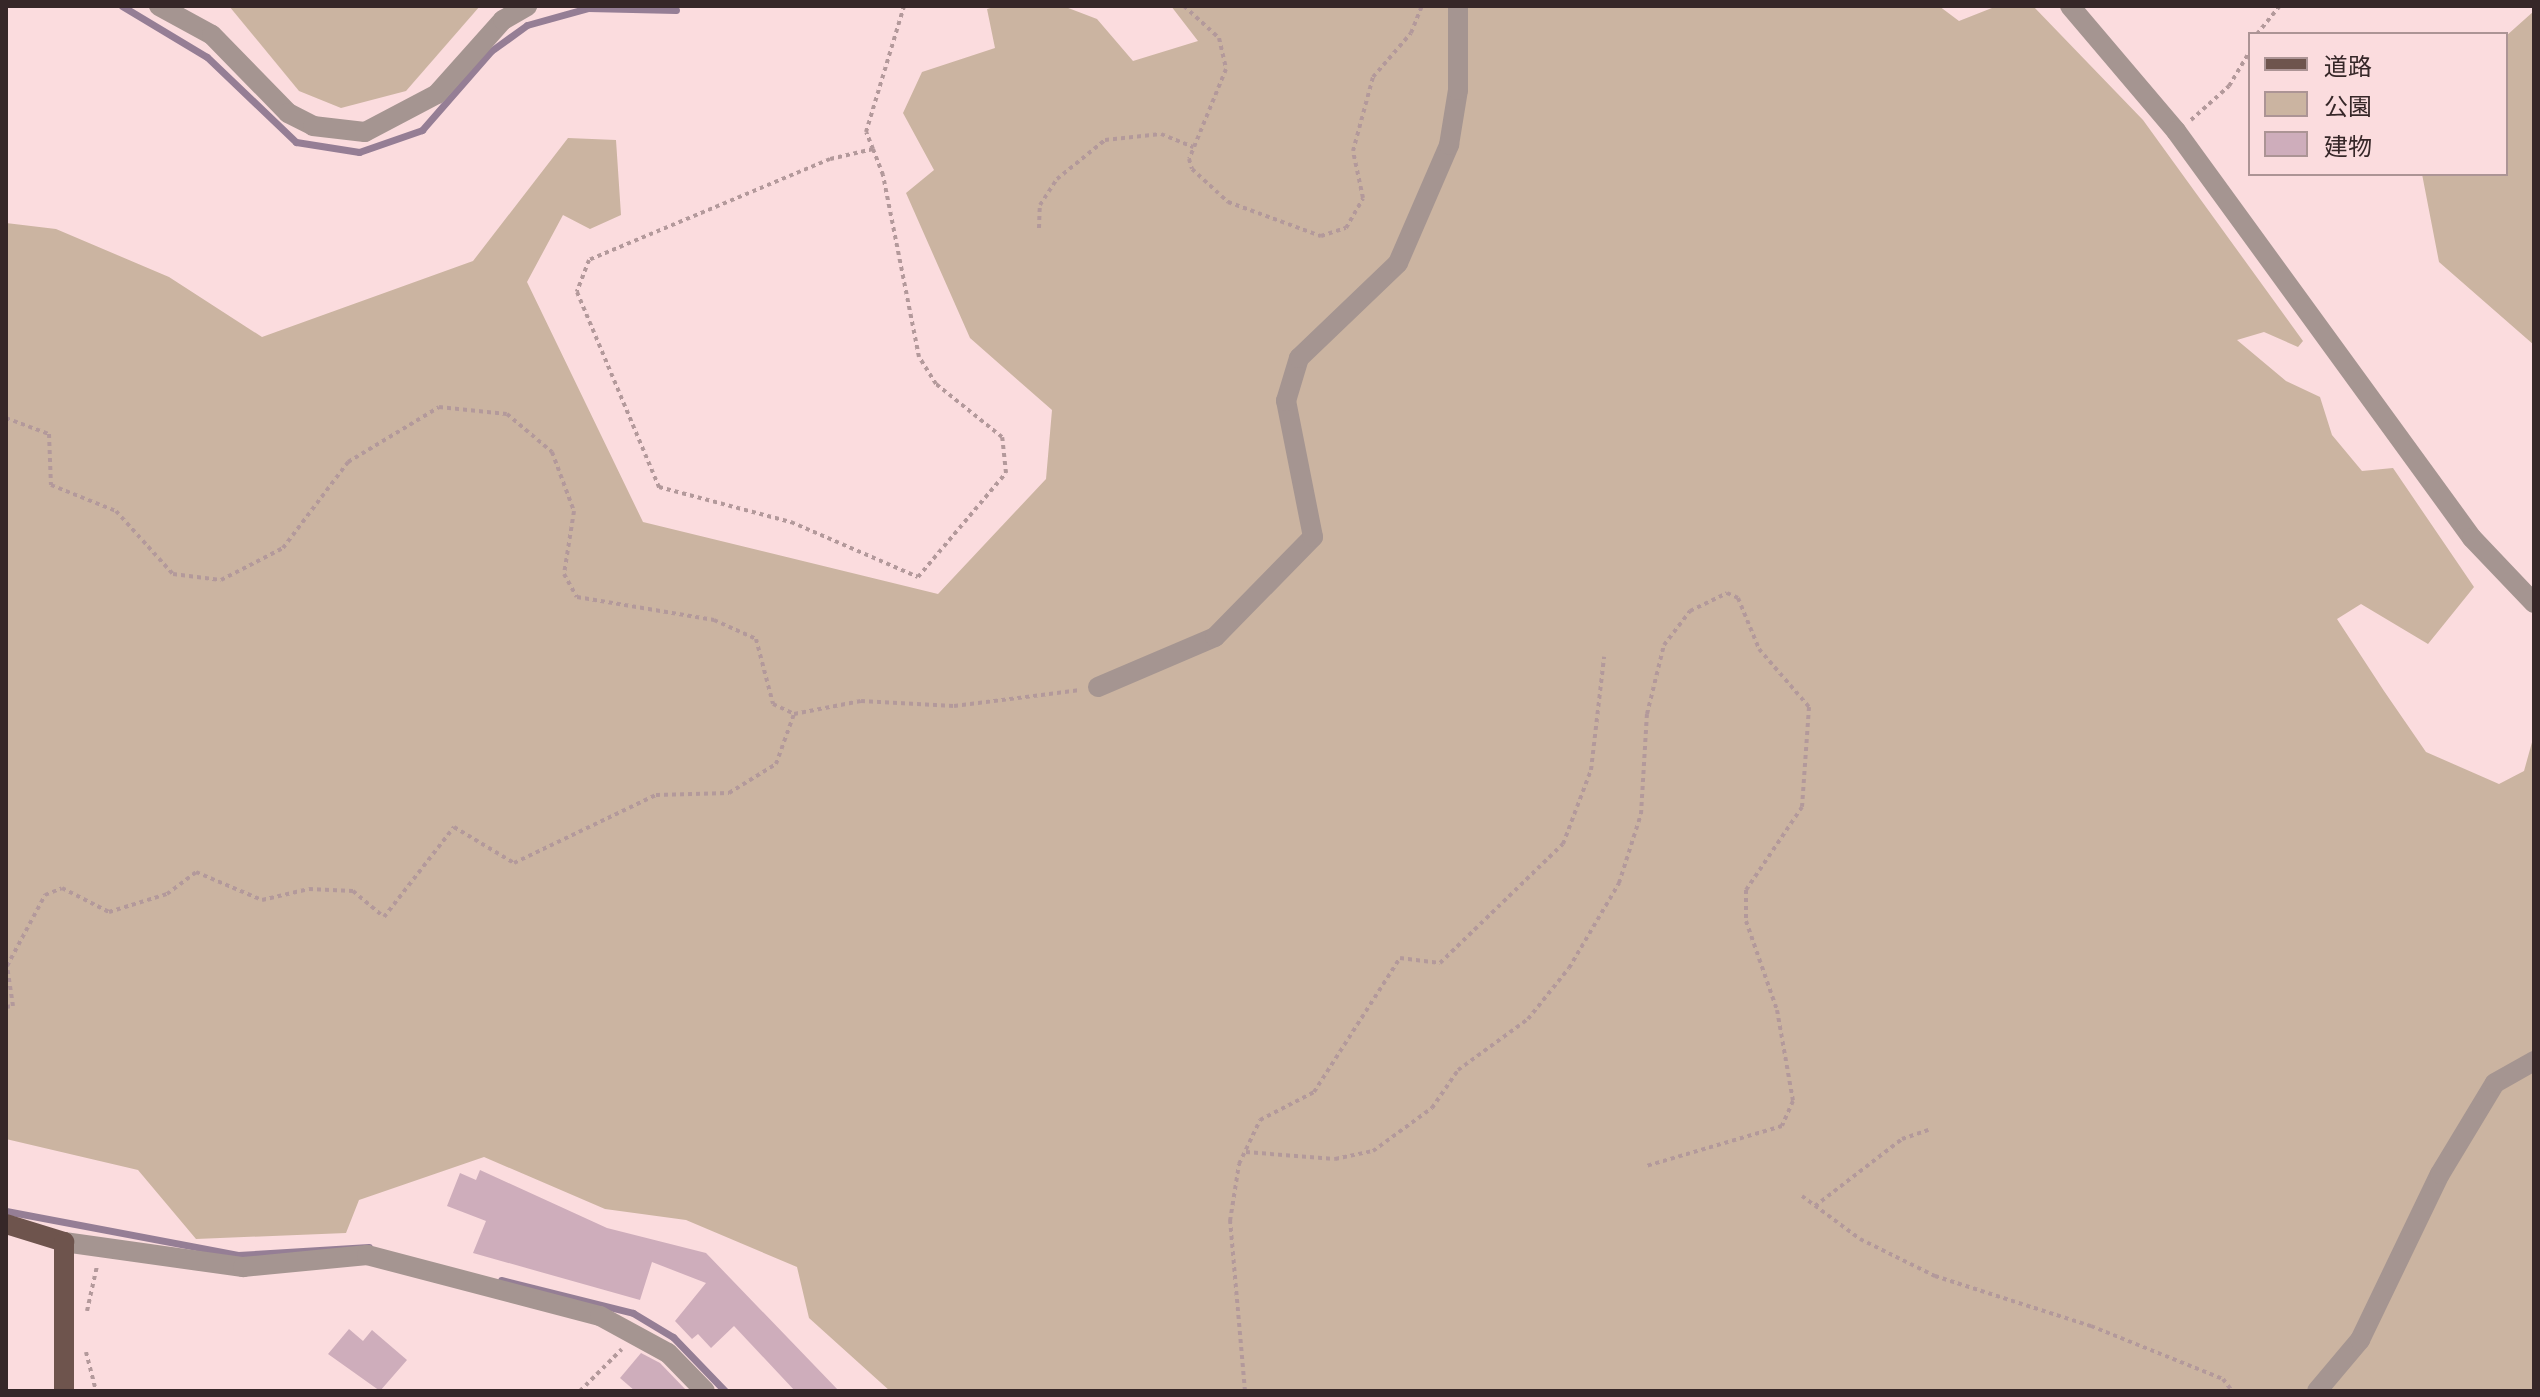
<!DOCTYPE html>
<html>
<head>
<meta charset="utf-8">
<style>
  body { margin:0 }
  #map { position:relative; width:2540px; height:1397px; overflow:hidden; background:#fbdcde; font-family:"Fira Sans","Noto Sans JP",sans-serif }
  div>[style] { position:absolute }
  .green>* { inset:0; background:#cbb4a1 }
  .stream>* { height:7px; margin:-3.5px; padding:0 3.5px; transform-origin:3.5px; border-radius:3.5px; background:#957e95 }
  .building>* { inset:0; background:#ceadbb }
  .path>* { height:4px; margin-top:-2px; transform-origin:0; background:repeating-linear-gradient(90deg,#b3999b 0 4px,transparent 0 8px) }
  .minor>* { height:20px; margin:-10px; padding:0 10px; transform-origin:10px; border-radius:10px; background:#a59591 }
  .major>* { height:20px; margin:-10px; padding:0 10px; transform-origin:10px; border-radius:10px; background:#6e544d }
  span { translate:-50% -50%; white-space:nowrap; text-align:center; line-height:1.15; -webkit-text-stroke:7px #fbdcde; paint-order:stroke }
  .frame { position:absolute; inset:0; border:8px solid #362728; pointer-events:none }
  .legend { position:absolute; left:2248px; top:32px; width:260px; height:144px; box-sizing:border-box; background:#fbdcde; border:2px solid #ac9495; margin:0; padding:10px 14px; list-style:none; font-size:24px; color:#362728 }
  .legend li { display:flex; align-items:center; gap:16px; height:40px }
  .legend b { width:40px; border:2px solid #ac9495 }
</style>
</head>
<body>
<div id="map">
  <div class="green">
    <div style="clip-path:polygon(229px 6px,480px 6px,406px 91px,341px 108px,299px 91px)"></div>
    <div style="clip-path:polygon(998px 6px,1063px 6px,1097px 19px,1133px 61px,1198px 41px,1171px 6px,1939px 6px,1959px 21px,1997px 6px,2033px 6px,2143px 120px,2303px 341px,2298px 347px,2264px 332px,2237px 340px,2286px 381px,2320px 397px,2332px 435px,2362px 471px,2393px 468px,2474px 587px,2428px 644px,2361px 604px,2337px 619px,2384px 691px,2426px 752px,2499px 784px,2524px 771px,2534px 735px,2534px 1391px,890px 1391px,809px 1318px,797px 1267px,686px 1220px,605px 1209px,484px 1157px,359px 1200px,346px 1233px,196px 1239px,138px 1170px,6px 1139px,6px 223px,56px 229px,169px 277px,262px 337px,473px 261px,568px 138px,616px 140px,621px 215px,590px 229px,563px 215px,527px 282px,643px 522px,938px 594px,1046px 479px,1052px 410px,970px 338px,906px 193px,934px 170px,903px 113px,922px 72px,995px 48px,987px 9px)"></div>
    <div style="clip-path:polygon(2534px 11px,2534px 345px,2439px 262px,2422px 174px,2506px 174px,2506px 36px)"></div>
  </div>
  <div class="stream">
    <div style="left:122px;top:6px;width:99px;rotate:31deg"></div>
    <div style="left:207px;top:57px;width:123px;rotate:43.7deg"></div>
    <div style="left:296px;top:142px;width:64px;rotate:9deg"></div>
    <div style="left:359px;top:152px;width:67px;rotate:-19.2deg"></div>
    <div style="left:422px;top:130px;width:105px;rotate:-48.9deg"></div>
    <div style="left:491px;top:51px;width:44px;rotate:-35.8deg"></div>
    <div style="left:527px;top:25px;width:63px;rotate:-15.6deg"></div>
    <div style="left:588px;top:8px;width:88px;rotate:1.3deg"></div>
    <div style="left:6px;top:1211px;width:236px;rotate:10.7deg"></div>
    <div style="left:238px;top:1255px;width:131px;rotate:-3.5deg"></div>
    <div style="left:501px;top:1280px;width:136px;rotate:14deg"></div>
    <div style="left:633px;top:1313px;width:47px;rotate:31deg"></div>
    <div style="left:673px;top:1337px;width:75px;rotate:46.1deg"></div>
  </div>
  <div class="building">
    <div style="clip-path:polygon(480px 1170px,607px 1228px,706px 1253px,839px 1391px,795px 1391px,734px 1326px,711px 1348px,698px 1334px,692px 1339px,675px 1321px,706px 1283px,652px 1262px,640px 1300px,473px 1253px,486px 1221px,447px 1206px,460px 1173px,476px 1180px)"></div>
    <div style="clip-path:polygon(349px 1329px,363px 1341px,372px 1330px,407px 1360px,380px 1391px,328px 1354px)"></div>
    <div style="clip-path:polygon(641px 1353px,660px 1363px,687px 1391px,635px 1391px,620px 1378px)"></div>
  </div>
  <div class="path">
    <div style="left:726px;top:6px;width:21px"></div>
    <div style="left:1184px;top:6px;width:47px;rotate:42.4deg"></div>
    <div style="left:1219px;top:38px;width:32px;rotate:77deg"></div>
    <div style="left:1226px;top:69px;width:97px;rotate:112.3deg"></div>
    <div style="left:1189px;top:159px;width:10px;rotate:73deg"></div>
    <div style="left:1192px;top:169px;width:49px;rotate:42.5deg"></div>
    <div style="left:1228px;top:202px;width:99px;rotate:20.1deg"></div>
    <div style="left:1321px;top:236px;width:26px;rotate:-18deg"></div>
    <div style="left:1346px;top:228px;width:34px;rotate:-60deg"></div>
    <div style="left:1363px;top:198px;width:48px;rotate:-102deg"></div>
    <div style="left:1353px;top:151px;width:77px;rotate:-74.9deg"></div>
    <div style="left:1373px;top:77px;width:58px;rotate:-49.2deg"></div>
    <div style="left:1411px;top:33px;width:29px;rotate:-68deg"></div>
    <div style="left:2257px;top:34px;width:36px;rotate:-51deg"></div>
    <div style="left:2191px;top:120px;width:51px;rotate:-41.8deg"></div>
    <div style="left:2229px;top:86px;width:41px;rotate:-59deg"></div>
    <div style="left:873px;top:149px;width:44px;rotate:166.9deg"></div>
    <div style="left:830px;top:159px;width:261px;rotate:157.3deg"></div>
    <div style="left:589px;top:260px;width:34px;rotate:111deg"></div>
    <div style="left:577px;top:292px;width:212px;rotate:67.2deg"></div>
    <div style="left:659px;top:487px;width:137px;rotate:14.9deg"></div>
    <div style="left:791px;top:522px;width:138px;rotate:23.4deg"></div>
    <div style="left:918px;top:577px;width:136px;rotate:-49.8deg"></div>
    <div style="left:1006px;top:473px;width:36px;rotate:-96deg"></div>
    <div style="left:1002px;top:437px;width:85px;rotate:-141.2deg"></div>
    <div style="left:936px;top:384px;width:32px;rotate:-122deg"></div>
    <div style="left:919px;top:357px;width:186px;rotate:-101.2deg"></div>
    <div style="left:883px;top:175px;width:28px;rotate:-111deg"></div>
    <div style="left:873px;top:149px;width:18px;rotate:-112deg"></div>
    <div style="left:866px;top:132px;width:132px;rotate:-73.2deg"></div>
    <div style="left:1039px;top:228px;width:23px;rotate:-88deg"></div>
    <div style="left:1040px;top:205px;width:31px;rotate:-57deg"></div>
    <div style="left:1057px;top:179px;width:62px;rotate:-39.1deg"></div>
    <div style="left:1105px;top:140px;width:56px;rotate:-6.1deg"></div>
    <div style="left:1161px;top:134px;width:35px;rotate:22deg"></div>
    <div style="left:6px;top:418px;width:46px;rotate:20.4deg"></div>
    <div style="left:49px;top:434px;width:51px;rotate:87.8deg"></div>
    <div style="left:51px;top:485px;width:70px;rotate:21.8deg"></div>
    <div style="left:116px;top:511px;width:85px;rotate:47.9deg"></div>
    <div style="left:173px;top:574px;width:48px;rotate:7.1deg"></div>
    <div style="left:221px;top:580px;width:70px;rotate:-27.3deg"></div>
    <div style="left:283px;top:548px;width:108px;rotate:-52.9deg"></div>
    <div style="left:348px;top:462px;width:106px;rotate:-31.1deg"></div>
    <div style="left:439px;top:407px;width:68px;rotate:5.9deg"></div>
    <div style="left:507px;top:414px;width:59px;rotate:40.2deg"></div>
    <div style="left:552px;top:452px;width:63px;rotate:69.6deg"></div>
    <div style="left:574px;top:511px;width:64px;rotate:99deg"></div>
    <div style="left:564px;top:574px;width:26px;rotate:61deg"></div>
    <div style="left:577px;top:597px;width:139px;rotate:9.5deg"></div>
    <div style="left:714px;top:620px;width:46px;rotate:24.3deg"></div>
    <div style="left:756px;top:639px;width:67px;rotate:75.3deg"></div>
    <div style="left:773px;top:704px;width:23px;rotate:25deg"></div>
    <div style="left:794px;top:714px;width:68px;rotate:-11deg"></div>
    <div style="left:861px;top:701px;width:93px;rotate:3.1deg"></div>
    <div style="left:954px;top:706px;width:127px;rotate:-7.2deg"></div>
    <div style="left:6px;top:1007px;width:7px;rotate:-8deg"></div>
    <div style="left:13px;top:1006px;width:40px;rotate:-98.5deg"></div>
    <div style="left:7px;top:966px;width:81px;rotate:-61.8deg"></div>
    <div style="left:45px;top:895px;width:18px;rotate:-22deg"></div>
    <div style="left:62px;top:888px;width:53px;rotate:27.1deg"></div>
    <div style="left:109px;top:912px;width:61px;rotate:-17.2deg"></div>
    <div style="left:167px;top:894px;width:36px;rotate:-37deg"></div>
    <div style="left:196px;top:872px;width:72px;rotate:23deg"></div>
    <div style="left:262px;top:900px;width:48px;rotate:-13.2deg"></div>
    <div style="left:309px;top:889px;width:44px;rotate:2.6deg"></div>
    <div style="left:353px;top:891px;width:40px;rotate:40deg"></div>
    <div style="left:384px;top:917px;width:114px;rotate:-52.1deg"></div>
    <div style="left:454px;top:827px;width:70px;rotate:31deg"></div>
    <div style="left:514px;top:863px;width:157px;rotate:-25.6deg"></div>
    <div style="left:656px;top:795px;width:73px;rotate:-1.6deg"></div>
    <div style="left:729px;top:793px;width:55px;rotate:-31.7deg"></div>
    <div style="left:776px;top:764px;width:53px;rotate:-70.2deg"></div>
    <div style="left:1246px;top:1152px;width:89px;rotate:4.5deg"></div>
    <div style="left:1335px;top:1159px;width:39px;rotate:-12deg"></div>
    <div style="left:1373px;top:1151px;width:73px;rotate:-36.1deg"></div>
    <div style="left:1432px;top:1108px;width:46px;rotate:-55.6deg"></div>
    <div style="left:1458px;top:1070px;width:87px;rotate:-36.1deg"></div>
    <div style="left:1528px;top:1019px;width:65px;rotate:-51.2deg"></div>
    <div style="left:1569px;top:968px;width:99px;rotate:-59.5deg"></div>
    <div style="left:1619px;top:883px;width:72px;rotate:-72.3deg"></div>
    <div style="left:1641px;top:814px;width:100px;rotate:-86.6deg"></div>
    <div style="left:1647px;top:714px;width:71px;rotate:-76.2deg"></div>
    <div style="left:1664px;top:645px;width:43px;rotate:-52.6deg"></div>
    <div style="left:1690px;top:611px;width:41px;rotate:-25.9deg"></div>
    <div style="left:1727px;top:593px;width:12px;rotate:24deg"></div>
    <div style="left:1738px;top:598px;width:55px;rotate:67.6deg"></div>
    <div style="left:1759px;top:649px;width:77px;rotate:49.2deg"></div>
    <div style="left:1809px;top:707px;width:100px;rotate:94deg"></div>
    <div style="left:1802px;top:807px;width:100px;rotate:124deg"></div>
    <div style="left:1746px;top:890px;width:31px;rotate:90deg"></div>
    <div style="left:1746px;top:921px;width:94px;rotate:70.8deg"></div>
    <div style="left:1777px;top:1010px;width:92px;rotate:80deg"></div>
    <div style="left:1793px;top:1101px;width:27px;rotate:114deg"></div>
    <div style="left:1782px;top:1126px;width:142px;rotate:163.6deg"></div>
    <div style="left:1802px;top:1196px;width:72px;rotate:36.6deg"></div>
    <div style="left:1860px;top:1239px;width:84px;rotate:26.3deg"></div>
    <div style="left:1935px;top:1276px;width:164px;rotate:17.8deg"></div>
    <div style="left:2091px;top:1326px;width:142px;rotate:21.9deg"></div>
    <div style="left:2223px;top:1379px;width:15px;rotate:53deg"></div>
    <div style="left:1815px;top:1206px;width:110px;rotate:-37.6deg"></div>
    <div style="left:1902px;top:1139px;width:28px;rotate:-19deg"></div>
    <div style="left:87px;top:1311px;width:46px;rotate:-77.5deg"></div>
    <div style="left:86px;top:1352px;width:40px;rotate:75.6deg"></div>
    <div style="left:580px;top:1391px;width:59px;rotate:-45deg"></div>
    <div style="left:1245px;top:1391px;width:171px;rotate:-95deg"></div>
    <div style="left:1230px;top:1221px;width:58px;rotate:-81deg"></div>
    <div style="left:1239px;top:1164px;width:49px;rotate:-64.5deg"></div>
    <div style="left:1260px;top:1120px;width:61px;rotate:-27.4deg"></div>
    <div style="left:1314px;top:1092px;width:159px;rotate:-57.3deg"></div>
    <div style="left:1400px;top:958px;width:40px;rotate:7.1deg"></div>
    <div style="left:1440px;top:963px;width:171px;rotate:-44.1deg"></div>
    <div style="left:1563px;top:844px;width:79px;rotate:-69.3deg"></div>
    <div style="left:1591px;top:770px;width:114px;rotate:-83.4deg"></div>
  </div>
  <div class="minor">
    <div style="left:159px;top:6px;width:60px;rotate:28.7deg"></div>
    <div style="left:212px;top:35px;width:109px;rotate:45.7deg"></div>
    <div style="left:288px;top:113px;width:28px;rotate:27deg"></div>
    <div style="left:313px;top:126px;width:52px;rotate:6.6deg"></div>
    <div style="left:365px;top:132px;width:81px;rotate:-27.8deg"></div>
    <div style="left:437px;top:94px;width:99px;rotate:-48.3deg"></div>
    <div style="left:503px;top:20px;width:28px;rotate:-30deg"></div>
    <div style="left:2070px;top:6px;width:164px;rotate:49.7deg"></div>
    <div style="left:2176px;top:131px;width:503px;rotate:53.97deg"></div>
    <div style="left:2472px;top:538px;width:90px;rotate:46.4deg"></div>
    <div style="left:1098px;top:687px;width:127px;rotate:-23.1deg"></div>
    <div style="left:1215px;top:637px;width:140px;rotate:-45.6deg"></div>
    <div style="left:1313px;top:537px;width:139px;rotate:-101.2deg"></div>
    <div style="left:1286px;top:401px;width:45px;rotate:-73.2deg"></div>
    <div style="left:1299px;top:358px;width:137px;rotate:-43.8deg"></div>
    <div style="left:1398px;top:263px;width:129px;rotate:-66.6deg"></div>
    <div style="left:1449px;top:145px;width:56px;rotate:-80.7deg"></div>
    <div style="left:1458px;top:90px;width:84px;rotate:-90deg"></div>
    <div style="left:64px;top:1242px;width:181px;rotate:8deg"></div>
    <div style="left:243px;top:1267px;width:125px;rotate:-5.5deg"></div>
    <div style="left:367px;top:1255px;width:241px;rotate:14.7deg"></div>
    <div style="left:600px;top:1316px;width:77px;rotate:28.6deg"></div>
    <div style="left:668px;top:1353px;width:53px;rotate:45.8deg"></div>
    <div style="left:2317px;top:1391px;width:67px;rotate:-49.9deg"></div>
    <div style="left:2360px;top:1340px;width:184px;rotate:-64.3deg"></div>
    <div style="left:2440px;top:1174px;width:106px;rotate:-58.9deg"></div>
    <div style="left:2495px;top:1083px;width:45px;rotate:-29.4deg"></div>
  </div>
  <div class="major">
    <div style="left:6px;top:1224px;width:61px;rotate:17.2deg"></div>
    <div style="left:64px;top:1242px;width:149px;rotate:90deg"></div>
  </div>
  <div class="frame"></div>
  <ul class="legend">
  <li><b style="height:10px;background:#6e544d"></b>道路</li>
  <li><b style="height:22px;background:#cbb4a1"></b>公園</li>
  <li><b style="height:22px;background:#ceadbb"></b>建物</li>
  </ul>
</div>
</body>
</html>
